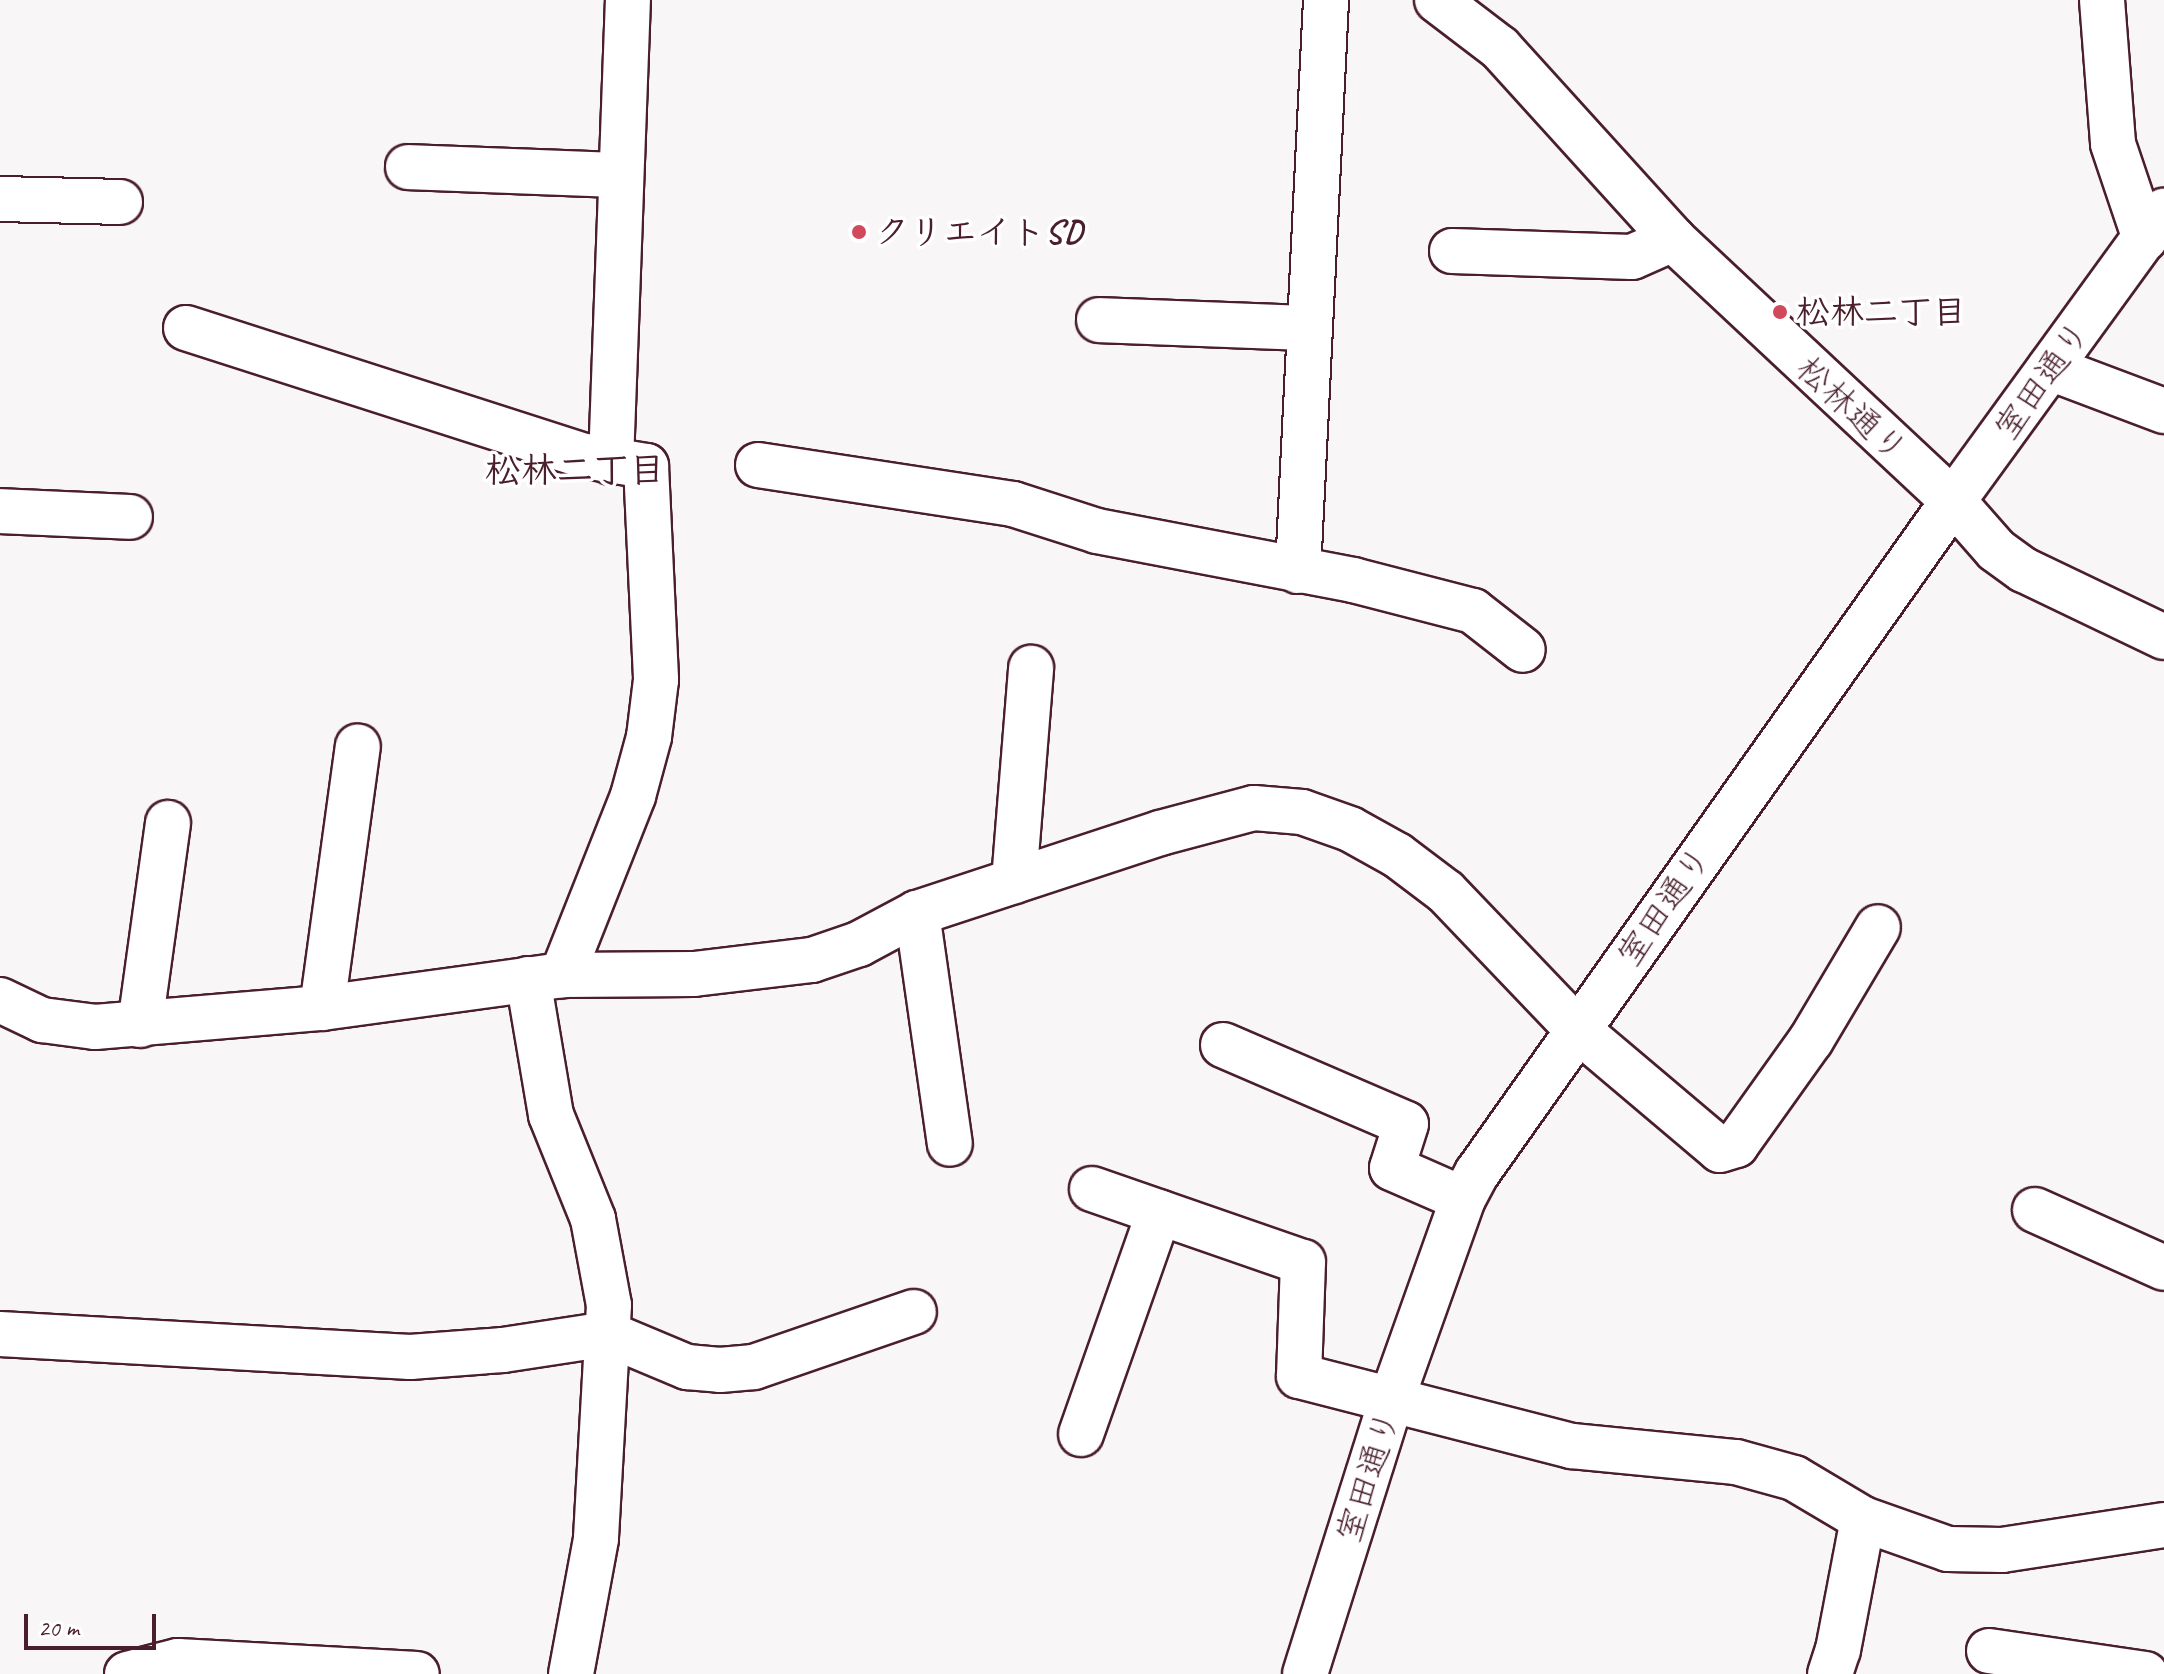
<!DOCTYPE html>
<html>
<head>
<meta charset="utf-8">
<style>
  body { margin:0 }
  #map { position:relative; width:2164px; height:1674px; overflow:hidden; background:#f8f6f7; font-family:Caveat,"Klee One",sans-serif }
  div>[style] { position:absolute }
  .roads { filter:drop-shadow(2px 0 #4a1f2b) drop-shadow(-2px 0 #4a1f2b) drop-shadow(0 2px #4a1f2b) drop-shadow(0 -2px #4a1f2b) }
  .minor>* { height:44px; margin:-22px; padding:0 22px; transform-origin:22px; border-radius:22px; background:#fff }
  .dots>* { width:22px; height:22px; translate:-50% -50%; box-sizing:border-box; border:4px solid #fff; border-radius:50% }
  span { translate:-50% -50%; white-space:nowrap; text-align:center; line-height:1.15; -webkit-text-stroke:7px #fff; paint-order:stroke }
  .poi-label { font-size:34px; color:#4a1f2b; font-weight:700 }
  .left { translate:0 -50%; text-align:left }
  .street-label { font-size:34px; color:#4a1f2b }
  .neighbourhood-label { font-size:36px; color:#4a1f2b; font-weight:700 }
  .scale { position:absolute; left:24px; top:1614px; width:132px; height:36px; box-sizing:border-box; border:4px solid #4a1f2b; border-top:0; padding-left:10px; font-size:24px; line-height:28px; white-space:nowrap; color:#4a1f2b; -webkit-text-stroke:6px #fff; paint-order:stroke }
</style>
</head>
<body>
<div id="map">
  <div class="roads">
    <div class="minor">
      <div style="left:1437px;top:0;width:79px;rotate:37.3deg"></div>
      <div style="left:1500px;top:48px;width:258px;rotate:47.8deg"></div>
      <div style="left:1673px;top:239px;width:383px;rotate:43.1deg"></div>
      <div style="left:1953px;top:501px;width:65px;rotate:48.7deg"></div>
      <div style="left:1996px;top:550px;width:34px;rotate:36deg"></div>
      <div style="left:2024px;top:570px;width:155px;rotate:25.6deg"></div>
      <div style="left:2102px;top:0;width:144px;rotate:85.6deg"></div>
      <div style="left:2113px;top:144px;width:100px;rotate:71.4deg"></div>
      <div style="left:408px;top:167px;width:213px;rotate:2.2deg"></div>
      <div style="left:0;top:199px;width:120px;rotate:1.4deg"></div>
      <div style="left:1452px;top:251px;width:180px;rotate:1.9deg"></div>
      <div style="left:1632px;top:257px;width:45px;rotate:-23.7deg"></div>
      <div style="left:1099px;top:320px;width:211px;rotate:2.2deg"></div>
      <div style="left:186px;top:328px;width:419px;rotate:17.8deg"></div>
      <div style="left:585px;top:456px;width:62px;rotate:9.3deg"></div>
      <div style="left:646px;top:466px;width:214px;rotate:87.3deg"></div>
      <div style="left:656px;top:680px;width:57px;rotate:97deg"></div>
      <div style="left:649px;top:737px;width:61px;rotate:105.2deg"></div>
      <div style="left:633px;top:796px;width:193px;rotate:111.6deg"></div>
      <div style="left:2050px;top:368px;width:122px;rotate:20.7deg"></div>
      <div style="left:611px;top:462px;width:462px;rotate:-87.9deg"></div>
      <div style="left:758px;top:465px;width:258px;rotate:8.7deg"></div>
      <div style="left:1013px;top:504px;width:88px;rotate:17.8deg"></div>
      <div style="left:1097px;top:531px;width:261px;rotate:10.8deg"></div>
      <div style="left:1353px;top:580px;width:124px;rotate:14.5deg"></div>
      <div style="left:1473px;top:611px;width:63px;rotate:38deg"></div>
      <div style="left:0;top:511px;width:130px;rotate:2.6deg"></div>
      <div style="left:1298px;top:571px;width:572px;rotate:-87.19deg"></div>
      <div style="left:1014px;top:881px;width:214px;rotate:-85.4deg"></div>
      <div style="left:917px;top:913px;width:233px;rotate:81.9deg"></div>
      <div style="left:528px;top:979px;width:138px;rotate:80.4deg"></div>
      <div style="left:551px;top:1115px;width:112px;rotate:68deg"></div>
      <div style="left:593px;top:1219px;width:87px;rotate:79.5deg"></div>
      <div style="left:609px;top:1305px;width:234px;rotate:93.2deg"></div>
      <div style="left:596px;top:1539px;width:137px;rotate:100.5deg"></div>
      <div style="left:0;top:1000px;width:47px;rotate:25.5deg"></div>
      <div style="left:42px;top:1020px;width:53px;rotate:7.5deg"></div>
      <div style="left:95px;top:1027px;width:228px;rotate:-4.8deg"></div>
      <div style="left:322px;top:1008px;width:242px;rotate:-7.8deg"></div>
      <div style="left:562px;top:975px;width:132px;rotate:-0.4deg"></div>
      <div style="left:694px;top:974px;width:119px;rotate:-6.8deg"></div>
      <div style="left:812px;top:960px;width:50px;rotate:-18.8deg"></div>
      <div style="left:859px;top:944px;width:66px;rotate:-28.1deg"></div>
      <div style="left:917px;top:913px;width:256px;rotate:-18.2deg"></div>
      <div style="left:1160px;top:833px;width:97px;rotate:-14.9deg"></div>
      <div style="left:1254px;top:808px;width:48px;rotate:4.8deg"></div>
      <div style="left:1302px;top:812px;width:51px;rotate:19.5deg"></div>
      <div style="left:1350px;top:829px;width:54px;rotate:29deg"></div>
      <div style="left:1397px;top:855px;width:61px;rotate:37.1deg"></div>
      <div style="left:1446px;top:892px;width:190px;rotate:46.3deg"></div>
      <div style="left:1577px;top:1029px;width:187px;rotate:40.2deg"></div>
      <div style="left:1720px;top:1150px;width:17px;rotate:-17deg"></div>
      <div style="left:1736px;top:1145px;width:129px;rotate:-54.5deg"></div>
      <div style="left:1811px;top:1040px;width:131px;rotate:-59.3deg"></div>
      <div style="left:322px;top:1008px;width:264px;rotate:-82.2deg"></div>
      <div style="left:140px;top:1025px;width:204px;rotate:-82.1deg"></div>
      <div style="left:1223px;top:1045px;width:199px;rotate:23.3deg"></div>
      <div style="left:1406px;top:1124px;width:46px;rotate:107.7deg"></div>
      <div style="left:1392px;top:1168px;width:77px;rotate:23.6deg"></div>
      <div style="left:1092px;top:1189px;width:223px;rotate:19.1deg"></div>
      <div style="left:1303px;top:1262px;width:114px;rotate:92deg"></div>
      <div style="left:1299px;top:1376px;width:282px;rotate:14.4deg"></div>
      <div style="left:1572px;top:1446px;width:165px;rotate:5.6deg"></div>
      <div style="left:1736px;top:1462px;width:60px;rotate:15.4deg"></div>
      <div style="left:1794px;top:1478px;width:80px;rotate:30.7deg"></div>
      <div style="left:1863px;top:1519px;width:90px;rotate:19.4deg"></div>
      <div style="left:1948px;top:1549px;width:54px;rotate:1.1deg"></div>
      <div style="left:2002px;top:1550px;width:164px;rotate:-8.8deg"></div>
      <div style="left:2035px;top:1210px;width:141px;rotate:24.2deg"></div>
      <div style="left:0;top:1334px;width:411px;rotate:3.2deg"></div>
      <div style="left:410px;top:1357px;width:93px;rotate:-4.3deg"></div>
      <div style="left:503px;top:1350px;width:106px;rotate:-8.7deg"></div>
      <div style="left:608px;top:1334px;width:86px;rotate:22.7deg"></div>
      <div style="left:687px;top:1367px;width:33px;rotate:5deg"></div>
      <div style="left:720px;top:1370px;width:34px;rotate:-5deg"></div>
      <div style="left:754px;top:1367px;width:169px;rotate:-19deg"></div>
      <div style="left:1081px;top:1434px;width:235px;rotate:-70.6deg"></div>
      <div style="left:1989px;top:1651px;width:158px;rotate:8.4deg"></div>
      <div style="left:127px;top:1674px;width:53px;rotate:-14.3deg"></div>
      <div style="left:178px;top:1661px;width:239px;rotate:3.1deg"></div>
      <div style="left:1305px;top:1674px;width:286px;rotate:-72.5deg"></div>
      <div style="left:1391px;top:1401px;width:214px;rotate:-70.4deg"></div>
      <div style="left:1463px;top:1199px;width:30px;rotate:-62deg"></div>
      <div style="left:1477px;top:1173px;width:824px;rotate:-54.69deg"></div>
      <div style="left:1953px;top:501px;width:359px;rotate:-54deg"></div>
      <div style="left:1830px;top:1674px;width:25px;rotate:-72deg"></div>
      <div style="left:1838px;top:1650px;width:133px;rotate:-79.2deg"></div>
    </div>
  </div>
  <div class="dots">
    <div style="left:859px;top:232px;background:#d1495b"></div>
    <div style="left:1780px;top:312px;background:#d1495b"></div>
  </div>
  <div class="poi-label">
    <span class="left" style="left:875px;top:232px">クリエイトSD</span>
    <span class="left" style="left:1796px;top:312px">松林二丁目</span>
  </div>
  <div class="street-label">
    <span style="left:2042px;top:380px;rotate:-54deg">室田通り</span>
    <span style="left:1852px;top:409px;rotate:43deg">松林通り</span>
    <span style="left:1664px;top:906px;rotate:-55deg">室田通り</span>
    <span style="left:1368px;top:1476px;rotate:-72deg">室田通り</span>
  </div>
  <div class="neighbourhood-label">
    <span style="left:575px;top:471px">松林二丁目</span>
  </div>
  <div class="scale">20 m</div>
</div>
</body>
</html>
